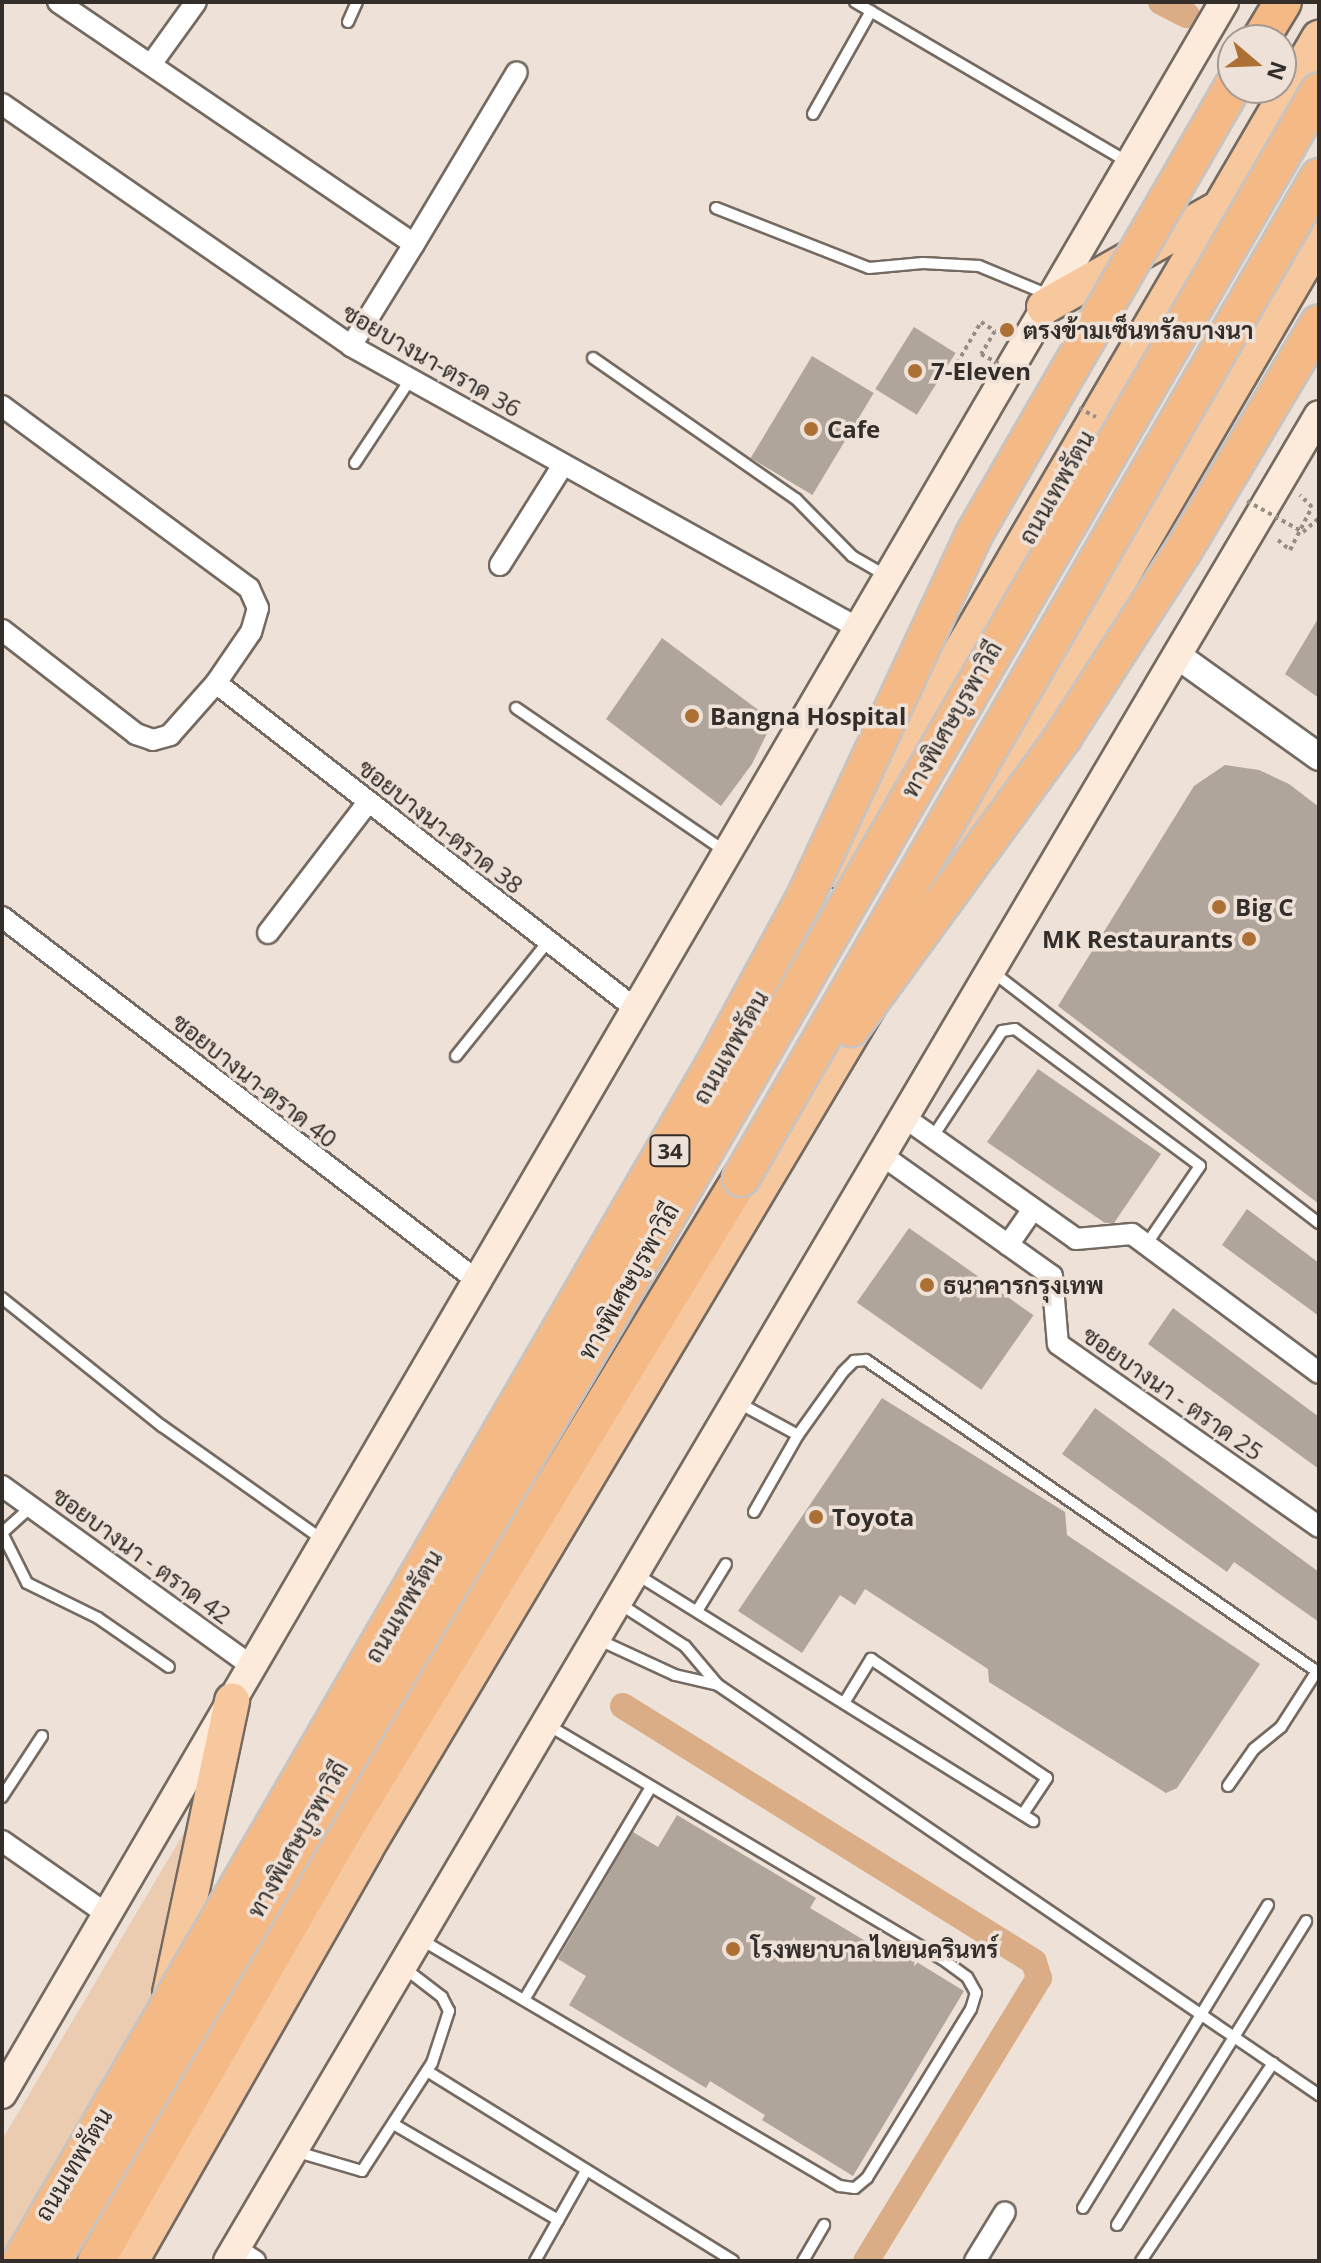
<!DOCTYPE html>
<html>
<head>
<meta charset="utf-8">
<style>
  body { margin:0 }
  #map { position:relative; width:1321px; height:2263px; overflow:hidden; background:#eee1d7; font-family:"Open Sans",Sarabun,sans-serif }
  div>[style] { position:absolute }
  .green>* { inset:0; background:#ecccb0 }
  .canal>* { height:26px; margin:-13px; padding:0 13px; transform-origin:13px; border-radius:13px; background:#daad86 }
  .building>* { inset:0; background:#b0a59b; transform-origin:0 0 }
  .path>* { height:4px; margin-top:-2px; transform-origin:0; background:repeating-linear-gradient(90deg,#968d86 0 4px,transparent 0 8px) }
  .roads { filter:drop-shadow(2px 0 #746a61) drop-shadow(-2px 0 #746a61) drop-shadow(0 2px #746a61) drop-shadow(0 -2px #746a61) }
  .service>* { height:10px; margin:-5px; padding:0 5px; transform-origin:5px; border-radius:5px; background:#fff }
  .minor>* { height:20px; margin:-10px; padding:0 10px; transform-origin:10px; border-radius:10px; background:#fff }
  .tertiary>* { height:26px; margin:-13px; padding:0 13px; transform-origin:13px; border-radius:13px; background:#fff }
  .secondary>* { height:28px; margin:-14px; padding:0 14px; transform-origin:14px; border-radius:14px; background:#fceada }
  .trunk>* { height:34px; margin:-17px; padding:0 17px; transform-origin:17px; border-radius:17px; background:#f7c79e }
  .motorway>* { height:36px; margin:-18px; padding:0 18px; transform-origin:18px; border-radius:18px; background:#f5b985 }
  .path-bridge>* { height:4px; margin-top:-2px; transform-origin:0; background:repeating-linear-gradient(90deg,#968d86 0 4px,transparent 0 8px) }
  .bridges { filter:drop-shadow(2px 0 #c6c4c3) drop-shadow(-2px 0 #c6c4c3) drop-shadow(0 2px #c6c4c3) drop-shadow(0 -2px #c6c4c3) }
  .motorway-bridge>* { height:36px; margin:-18px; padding:0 18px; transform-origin:18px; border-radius:18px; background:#f5b985 }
  .dots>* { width:22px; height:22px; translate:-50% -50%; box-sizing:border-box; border:4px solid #eee1d7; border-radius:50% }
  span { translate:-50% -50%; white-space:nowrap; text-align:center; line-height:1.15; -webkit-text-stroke:7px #eee1d7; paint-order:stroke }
  .shield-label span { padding:2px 6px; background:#eee1d7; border:2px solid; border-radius:6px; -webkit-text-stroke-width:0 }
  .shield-label { font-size:22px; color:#332e2a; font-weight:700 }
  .poi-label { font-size:24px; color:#332e2a; font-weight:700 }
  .left { translate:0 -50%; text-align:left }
  .right { translate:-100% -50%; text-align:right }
  .street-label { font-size:24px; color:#332e2a }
  .frame { position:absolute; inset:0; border:4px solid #332e2a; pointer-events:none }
  .north { position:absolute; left:1217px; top:24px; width:80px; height:80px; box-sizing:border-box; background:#eee1d7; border:2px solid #a39992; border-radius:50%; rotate:109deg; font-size:22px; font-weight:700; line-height:32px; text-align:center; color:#332e2a }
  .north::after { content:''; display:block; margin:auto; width:28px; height:36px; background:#ad7034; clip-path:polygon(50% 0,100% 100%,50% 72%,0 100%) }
</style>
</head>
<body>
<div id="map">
  <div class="green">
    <div style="clip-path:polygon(198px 1809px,161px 1996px,2px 2261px,2px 2140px)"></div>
  </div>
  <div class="canal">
    <div style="left:1161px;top:2px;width:29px;rotate:27deg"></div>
    <div style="left:623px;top:1706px;width:484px;rotate:31.9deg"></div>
    <div style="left:1034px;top:1962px;width:17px;rotate:73deg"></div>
    <div style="left:1039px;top:1978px;width:332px;rotate:121.4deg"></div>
  </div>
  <div class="building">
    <div style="left:914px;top:327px;width:49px;height:73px;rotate:32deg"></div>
    <div style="left:812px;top:356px;width:72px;height:119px;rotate:31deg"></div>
    <div style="clip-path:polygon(1319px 617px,1319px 698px,1285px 674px)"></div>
    <div style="clip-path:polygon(662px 638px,773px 721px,752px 764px,721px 806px,606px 719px)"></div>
    <div style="clip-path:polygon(1225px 765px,1259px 770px,1289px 784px,1319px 807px,1319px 1204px,1058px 1006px,1194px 786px)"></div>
    <div style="clip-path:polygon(1038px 1069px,1161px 1154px,1114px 1223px,1105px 1223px,987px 1142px)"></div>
    <div style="clip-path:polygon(1247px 1209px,1319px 1263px,1319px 1316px,1222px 1245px)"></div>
    <div style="left:909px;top:1228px;width:152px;height:91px;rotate:35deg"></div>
    <div style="clip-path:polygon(1173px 1308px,1319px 1417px,1319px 1469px,1148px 1344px)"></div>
    <div style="clip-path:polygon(882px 1398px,1065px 1512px,1067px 1535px,1260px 1664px,1177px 1788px,1166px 1793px,989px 1682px,988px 1669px,865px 1589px,855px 1605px,840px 1595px,802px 1653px,738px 1611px)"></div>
    <div style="clip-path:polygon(1095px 1408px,1319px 1572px,1319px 1622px,1234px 1562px,1227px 1572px,1062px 1454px)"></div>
    <div style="clip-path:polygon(677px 1815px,816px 1898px,810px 1908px,879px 1949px,884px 1942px,964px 1991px,853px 2176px,762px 2120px,765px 2115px,710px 2081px,706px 2088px,569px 2005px,586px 1976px,558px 1959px,633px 1832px,658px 1847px)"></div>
  </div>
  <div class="path">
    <div style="left:972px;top:382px;width:22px;rotate:-148deg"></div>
    <div style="left:953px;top:370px;width:56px;rotate:-59.7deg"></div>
    <div style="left:981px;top:322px;width:17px;rotate:33deg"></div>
    <div style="left:995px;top:331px;width:27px;rotate:121deg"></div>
    <div style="left:1278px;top:540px;width:16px;rotate:40deg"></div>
    <div style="left:1290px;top:550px;width:48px;rotate:-62.9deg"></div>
    <div style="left:1312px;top:507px;width:17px;rotate:-135deg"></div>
  </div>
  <div class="roads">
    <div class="service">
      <div style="left:855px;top:2px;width:316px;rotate:30.4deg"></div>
      <div style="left:348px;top:22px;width:22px;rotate:-66deg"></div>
      <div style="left:813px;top:114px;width:118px;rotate:-60.6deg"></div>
      <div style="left:716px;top:208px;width:164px;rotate:21.4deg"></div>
      <div style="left:869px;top:268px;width:54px;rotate:-5.3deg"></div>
      <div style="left:923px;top:263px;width:56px;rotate:3.1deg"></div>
      <div style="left:979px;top:266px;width:76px;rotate:22.5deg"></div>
      <div style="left:593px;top:358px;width:247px;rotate:34.8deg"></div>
      <div style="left:796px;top:499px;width:80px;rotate:45.5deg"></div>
      <div style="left:852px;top:556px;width:39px;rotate:30deg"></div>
      <div style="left:355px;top:463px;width:100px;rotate:-56.5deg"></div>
      <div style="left:516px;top:708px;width:253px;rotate:34.4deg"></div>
      <div style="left:994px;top:973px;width:410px;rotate:37.6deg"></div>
      <div style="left:456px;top:1056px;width:145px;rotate:-51.2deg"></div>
      <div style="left:932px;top:1138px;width:128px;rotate:-56.8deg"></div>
      <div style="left:1002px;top:1031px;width:13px;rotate:-9deg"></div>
      <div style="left:1015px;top:1029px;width:230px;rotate:36.5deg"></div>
      <div style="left:1200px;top:1166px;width:96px;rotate:124.4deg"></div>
      <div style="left:2px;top:1298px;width:205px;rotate:38.7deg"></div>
      <div style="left:162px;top:1426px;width:197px;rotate:35.3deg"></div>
      <div style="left:737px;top:1402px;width:69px;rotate:28.4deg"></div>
      <div style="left:754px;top:1512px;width:89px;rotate:-60.3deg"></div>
      <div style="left:798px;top:1435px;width:77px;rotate:-54.5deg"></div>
      <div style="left:843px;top:1372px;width:16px;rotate:-45deg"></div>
      <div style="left:854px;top:1361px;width:12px;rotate:-5deg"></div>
      <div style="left:866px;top:1360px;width:551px;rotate:34.64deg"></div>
      <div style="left:2px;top:1533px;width:56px;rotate:63.4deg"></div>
      <div style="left:27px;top:1583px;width:79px;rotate:26.2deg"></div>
      <div style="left:98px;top:1618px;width:86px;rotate:34.6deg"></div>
      <div style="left:2px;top:1533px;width:39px;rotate:-42deg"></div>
      <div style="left:636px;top:1574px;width:468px;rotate:31.9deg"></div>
      <div style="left:620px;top:1604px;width:77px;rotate:32.9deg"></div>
      <div style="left:685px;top:1646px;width:51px;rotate:49.8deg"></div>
      <div style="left:697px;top:1611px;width:55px;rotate:-58.3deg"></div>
      <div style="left:597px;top:1639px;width:86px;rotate:24.8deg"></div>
      <div style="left:675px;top:1675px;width:44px;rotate:13.1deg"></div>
      <div style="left:718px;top:1685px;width:728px;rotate:34.3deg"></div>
      <div style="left:844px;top:1703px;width:52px;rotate:-58.5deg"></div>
      <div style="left:871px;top:1659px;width:212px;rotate:34.1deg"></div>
      <div style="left:1047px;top:1778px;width:43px;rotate:123.7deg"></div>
      <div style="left:1228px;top:1786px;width:45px;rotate:-54.9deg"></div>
      <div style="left:1254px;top:1749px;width:35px;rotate:-39deg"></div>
      <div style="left:1281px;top:1727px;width:67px;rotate:-57.3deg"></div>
      <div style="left:2px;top:1797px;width:73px;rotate:-56.7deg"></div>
      <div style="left:420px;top:1939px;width:487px;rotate:30.5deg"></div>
      <div style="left:840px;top:2186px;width:15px;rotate:8deg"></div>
      <div style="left:855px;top:2188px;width:16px;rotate:-40deg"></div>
      <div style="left:867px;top:2178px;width:198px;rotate:-58.4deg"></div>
      <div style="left:971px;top:2009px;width:17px;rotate:-73deg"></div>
      <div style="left:976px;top:1993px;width:18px;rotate:-119deg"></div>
      <div style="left:967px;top:1977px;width:31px;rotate:-144deg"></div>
      <div style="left:942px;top:1959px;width:457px;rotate:-149.3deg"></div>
      <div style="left:524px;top:2000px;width:248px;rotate:-59.2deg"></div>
      <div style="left:427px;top:2071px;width:360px;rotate:31.8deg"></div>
      <div style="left:395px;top:2125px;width:189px;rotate:30.2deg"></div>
      <div style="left:294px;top:2151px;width:71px;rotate:16.4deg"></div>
      <div style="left:362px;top:2171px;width:129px;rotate:-57.1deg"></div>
      <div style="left:432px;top:2063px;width:55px;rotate:-71.9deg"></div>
      <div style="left:449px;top:2011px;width:16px;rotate:-117deg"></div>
      <div style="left:442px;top:1997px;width:49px;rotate:-142.4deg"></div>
      <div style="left:1083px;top:2208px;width:355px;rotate:-58.6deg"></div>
      <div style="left:1117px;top:2225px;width:358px;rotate:-58.1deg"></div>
      <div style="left:535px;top:2261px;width:103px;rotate:-60.5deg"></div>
      <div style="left:803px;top:2261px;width:42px;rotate:-59.7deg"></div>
      <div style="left:1141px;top:2261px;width:238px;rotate:-56.3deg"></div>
    </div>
    <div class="minor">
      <div style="left:58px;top:2px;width:430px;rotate:34.2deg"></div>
      <div style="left:414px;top:244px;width:120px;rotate:121.7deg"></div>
      <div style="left:152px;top:63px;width:75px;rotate:-54.2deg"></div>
      <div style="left:2px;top:104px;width:425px;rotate:34.7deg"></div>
      <div style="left:351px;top:346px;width:580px;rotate:29.08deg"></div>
      <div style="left:414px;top:244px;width:200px;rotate:-59.1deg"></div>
      <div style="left:2px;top:406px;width:307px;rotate:36.4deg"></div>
      <div style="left:249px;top:588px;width:22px;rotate:66deg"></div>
      <div style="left:258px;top:608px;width:25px;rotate:106deg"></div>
      <div style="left:251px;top:632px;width:62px;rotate:124.5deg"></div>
      <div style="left:500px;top:565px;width:118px;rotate:-57.8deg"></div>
      <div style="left:2px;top:630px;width:170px;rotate:37.8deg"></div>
      <div style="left:136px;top:734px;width:18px;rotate:19deg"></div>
      <div style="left:153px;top:740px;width:18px;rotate:-16deg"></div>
      <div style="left:170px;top:735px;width:69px;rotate:-48.5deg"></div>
      <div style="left:216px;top:683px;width:532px;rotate:37.82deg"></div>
      <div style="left:2px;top:917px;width:601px;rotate:37.42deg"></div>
      <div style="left:268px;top:933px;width:165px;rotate:-52.6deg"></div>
      <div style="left:901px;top:1115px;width:214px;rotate:35.3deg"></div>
      <div style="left:1076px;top:1239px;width:56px;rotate:-5.1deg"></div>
      <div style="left:1132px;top:1234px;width:233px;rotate:36.6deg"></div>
      <div style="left:879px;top:1153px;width:212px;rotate:35.4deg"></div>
      <div style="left:1052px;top:1276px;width:68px;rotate:85deg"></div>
      <div style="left:1058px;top:1344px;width:319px;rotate:35deg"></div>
      <div style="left:1008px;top:1245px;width:44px;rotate:-55.2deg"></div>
      <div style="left:2px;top:1486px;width:308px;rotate:35.8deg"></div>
      <div style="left:2px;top:1841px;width:129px;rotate:34.9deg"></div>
      <div style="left:235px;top:2248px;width:24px;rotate:33deg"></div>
      <div style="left:975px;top:2261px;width:57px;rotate:-58.5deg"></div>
    </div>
    <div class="tertiary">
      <div style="left:1178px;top:656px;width:173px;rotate:35.6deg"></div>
    </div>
    <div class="secondary">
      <div style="left:2px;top:2094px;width:2423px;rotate:-59.71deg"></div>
      <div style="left:228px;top:2261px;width:2144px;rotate:-59.42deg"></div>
    </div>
    <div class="trunk">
      <div style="left:1044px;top:307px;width:195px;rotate:-29.5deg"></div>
      <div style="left:958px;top:857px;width:716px;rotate:-59.71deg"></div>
      <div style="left:833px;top:870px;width:964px;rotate:-59.71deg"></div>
      <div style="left:170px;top:1993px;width:299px;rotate:-78deg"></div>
      <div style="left:131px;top:2261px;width:473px;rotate:-60.3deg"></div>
      <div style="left:365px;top:1850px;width:984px;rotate:-59.19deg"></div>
    </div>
    <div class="motorway">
      <div style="left:1260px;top:40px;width:44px;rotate:-58.8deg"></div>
      <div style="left:96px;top:2261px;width:486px;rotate:-60.1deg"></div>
      <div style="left:338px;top:1840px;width:775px;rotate:-58.67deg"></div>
    </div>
  </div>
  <div class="path-bridge">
    <div style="left:981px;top:354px;width:55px;rotate:28.4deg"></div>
    <div style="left:1079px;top:408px;width:19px;rotate:28deg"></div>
    <div style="left:1247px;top:501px;width:64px;rotate:29deg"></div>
    <div style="left:1303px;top:532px;width:21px;rotate:-41deg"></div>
  </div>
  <div class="bridges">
    <div class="motorway-bridge">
      <div style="left:851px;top:1028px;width:360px;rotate:-53.9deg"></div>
      <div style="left:1063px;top:737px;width:221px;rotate:-57.2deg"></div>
      <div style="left:1183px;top:551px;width:265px;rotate:-59.2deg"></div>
      <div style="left:741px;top:1178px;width:1156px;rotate:-60deg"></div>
      <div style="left:21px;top:2261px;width:1387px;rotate:-59.92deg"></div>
      <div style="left:716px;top:1061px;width:187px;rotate:-61.5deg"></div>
      <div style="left:805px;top:897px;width:398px;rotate:-65deg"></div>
      <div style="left:973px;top:536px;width:520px;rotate:-59.98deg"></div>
      <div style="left:51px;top:2261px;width:1101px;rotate:-59.43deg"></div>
      <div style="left:611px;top:1313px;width:1412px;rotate:-59.91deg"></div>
    </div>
  </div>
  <div class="dots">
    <div style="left:1007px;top:330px;background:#ad7034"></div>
    <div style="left:915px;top:371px;background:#ad7034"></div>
    <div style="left:811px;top:429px;background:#ad7034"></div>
    <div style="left:692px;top:716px;background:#ad7034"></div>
    <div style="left:1219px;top:907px;background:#ad7034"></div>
    <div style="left:1249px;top:939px;background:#ad7034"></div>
    <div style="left:927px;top:1285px;background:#ad7034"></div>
    <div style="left:816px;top:1517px;background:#ad7034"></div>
    <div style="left:733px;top:1949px;background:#ad7034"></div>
  </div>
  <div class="shield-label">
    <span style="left:670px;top:1151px">34</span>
  </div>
  <div class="poi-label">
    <span class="left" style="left:1023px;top:330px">ตรงข้ามเซ็นทรัลบางนา</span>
    <span class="left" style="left:931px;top:371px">7-Eleven</span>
    <span class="left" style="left:827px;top:429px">Cafe</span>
    <span class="left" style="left:710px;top:716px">Bangna Hospital</span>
    <span class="left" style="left:1235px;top:907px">Big C</span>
    <span class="right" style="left:1233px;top:939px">MK Restaurants</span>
    <span class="left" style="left:943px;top:1285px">ธนาคารกรุงเทพ</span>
    <span class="left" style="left:832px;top:1517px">Toyota</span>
    <span class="left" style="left:751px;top:1949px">โรงพยาบาลไทยนครินทร์</span>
  </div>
  <div class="street-label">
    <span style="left:432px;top:360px;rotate:30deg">ซอยบางนา-ตราด 36</span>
    <span style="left:1056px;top:487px;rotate:-60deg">ถนนเทพรัตน</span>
    <span style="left:951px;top:719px;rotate:-60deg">ทางพิเศษบูรพาวิถี</span>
    <span style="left:441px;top:826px;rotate:38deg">ซอยบางนา-ตราด 38</span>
    <span style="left:730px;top:1047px;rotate:-60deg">ถนนเทพรัตน</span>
    <span style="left:255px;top:1080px;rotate:38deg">ซอยบางนา-ตราด 40</span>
    <span style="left:628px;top:1281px;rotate:-60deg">ทางพิเศษบูรพาวิถี</span>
    <span style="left:1173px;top:1393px;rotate:35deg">ซอยบางนา - ตราด 25</span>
    <span style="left:142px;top:1555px;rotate:36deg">ซอยบางนา - ตราด 42</span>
    <span style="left:403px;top:1606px;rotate:-59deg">ถนนเทพรัตน</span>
    <span style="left:297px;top:1839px;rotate:-60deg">ทางพิเศษบูรพาวิถี</span>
    <span style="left:73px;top:2164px;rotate:-59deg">ถนนเทพรัตน</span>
  </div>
  <div class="frame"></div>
  <div class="north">N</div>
</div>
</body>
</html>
